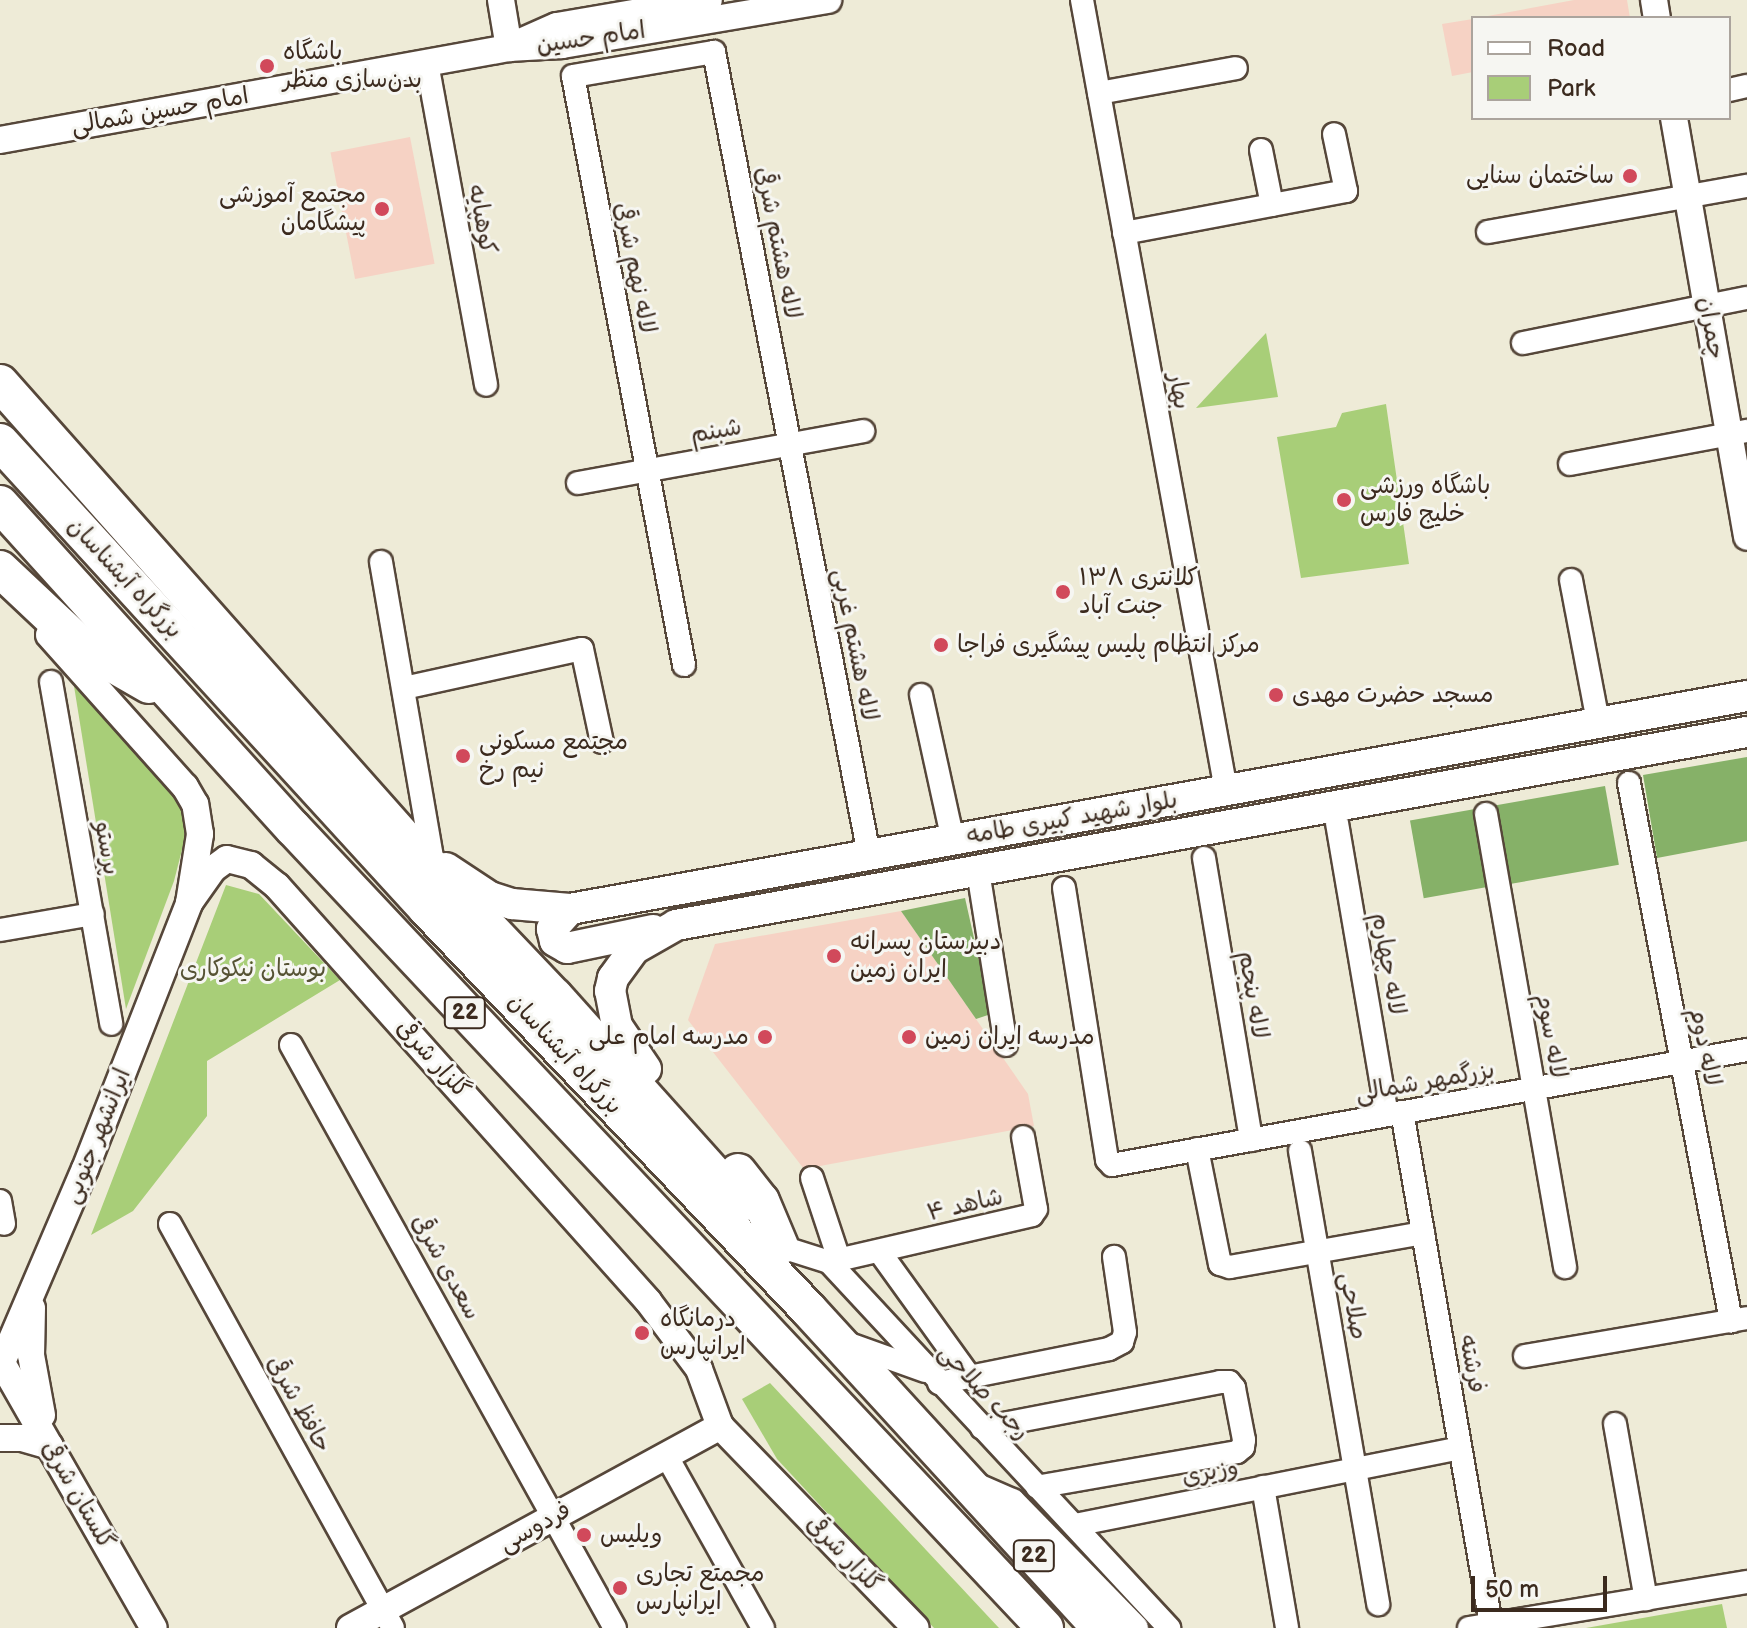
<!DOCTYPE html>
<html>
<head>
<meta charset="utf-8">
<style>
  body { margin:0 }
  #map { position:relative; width:1747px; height:1628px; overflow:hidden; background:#eeebd7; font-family:"Balsamiq Sans","Playpen Sans Arabic",sans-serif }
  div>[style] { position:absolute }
  .built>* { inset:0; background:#f6d2c4; transform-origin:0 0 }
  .green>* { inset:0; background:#a8ce78 }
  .forest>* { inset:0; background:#86b168; transform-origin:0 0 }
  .roads { filter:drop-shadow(2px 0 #56473a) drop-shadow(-2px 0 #56473a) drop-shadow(0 2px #56473a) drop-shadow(0 -2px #56473a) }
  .minor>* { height:22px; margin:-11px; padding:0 11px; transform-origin:11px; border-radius:11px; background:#fff }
  .tertiary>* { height:26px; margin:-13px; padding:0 13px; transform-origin:13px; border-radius:13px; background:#fff }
  .secondary>* { height:30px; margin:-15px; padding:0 15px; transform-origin:15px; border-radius:15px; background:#fff }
  .trunk>* { height:36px; margin:-18px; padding:0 18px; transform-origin:18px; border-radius:18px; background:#fff }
  .dots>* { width:22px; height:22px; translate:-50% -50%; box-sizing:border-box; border:4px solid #f6f6f2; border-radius:50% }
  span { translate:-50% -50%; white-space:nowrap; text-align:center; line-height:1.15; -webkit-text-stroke:6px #f6f6f2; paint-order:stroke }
  .shield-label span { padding:2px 6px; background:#f6f6f2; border:2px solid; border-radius:6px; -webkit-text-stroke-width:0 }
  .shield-label { font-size:22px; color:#3b2a1e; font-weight:700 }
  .street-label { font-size:24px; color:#3b2a1e }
  .poi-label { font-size:24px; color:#3b2a1e }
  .left { translate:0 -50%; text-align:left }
  .right { translate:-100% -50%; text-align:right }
  .park-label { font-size:24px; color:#565334 }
  .legend { position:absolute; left:1471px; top:16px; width:260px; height:104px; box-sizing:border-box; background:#f6f6f2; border:2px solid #aba49d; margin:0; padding:10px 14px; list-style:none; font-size:24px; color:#3b2a1e }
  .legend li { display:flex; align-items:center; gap:16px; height:40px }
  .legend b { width:40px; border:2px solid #aba49d }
  .scale { position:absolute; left:1471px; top:1576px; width:136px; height:36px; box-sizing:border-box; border:4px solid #3b2a1e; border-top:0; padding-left:10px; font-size:24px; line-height:28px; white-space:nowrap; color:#3b2a1e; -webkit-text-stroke:6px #f6f6f2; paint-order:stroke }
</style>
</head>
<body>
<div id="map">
  <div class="built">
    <div style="clip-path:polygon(1574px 0,1627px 0,1630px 18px,1477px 18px)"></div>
    <div style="clip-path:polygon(1473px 19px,1473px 72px,1452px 76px,1442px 24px)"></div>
    <div style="left:410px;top:137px;width:129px;height:81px;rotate:79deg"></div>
    <div style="clip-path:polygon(901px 911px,1028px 1094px,1034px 1126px,804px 1169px,688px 1020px,715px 944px)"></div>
  </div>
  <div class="green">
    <div style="clip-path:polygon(1266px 333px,1278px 397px,1196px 408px)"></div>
    <div style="clip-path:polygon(1386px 404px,1409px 564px,1301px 578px,1277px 437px,1336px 427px,1342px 413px)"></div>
    <div style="clip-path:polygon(74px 686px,130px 743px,172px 794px,183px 813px,185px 838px,174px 881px,126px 1009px)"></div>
    <div style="clip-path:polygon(226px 885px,259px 894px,340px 980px,207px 1061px,207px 1116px,133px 1211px,91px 1235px)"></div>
    <div style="clip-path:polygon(770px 1383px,999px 1628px,934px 1628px,777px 1459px,742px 1399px)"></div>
    <div style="clip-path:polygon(1722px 1604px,1727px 1628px,1586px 1628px)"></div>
  </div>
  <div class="forest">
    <div style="clip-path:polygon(1747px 757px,1747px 841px,1657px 858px,1643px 775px)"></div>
    <div style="left:1605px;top:786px;width:80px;height:112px;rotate:80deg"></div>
    <div style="left:1475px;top:809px;width:79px;height:66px;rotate:80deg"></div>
    <div style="clip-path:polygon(965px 898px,991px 1014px,976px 1019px,901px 911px)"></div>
  </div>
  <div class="roads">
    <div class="minor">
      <div style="left:1082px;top:0;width:803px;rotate:79.67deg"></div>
      <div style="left:427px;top:63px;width:327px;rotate:79.6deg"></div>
      <div style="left:1729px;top:90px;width:18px;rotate:-13deg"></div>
      <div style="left:1099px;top:93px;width:139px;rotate:-10.3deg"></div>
      <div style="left:1261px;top:150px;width:56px;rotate:78.7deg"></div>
      <div style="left:1488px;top:232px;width:263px;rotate:-10.1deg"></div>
      <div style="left:1124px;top:233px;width:226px;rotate:-10.7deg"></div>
      <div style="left:1346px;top:191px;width:58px;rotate:-101.9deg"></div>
      <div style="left:1523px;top:343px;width:228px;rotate:-11.4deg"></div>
      <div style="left:1570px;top:464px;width:180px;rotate:-10.6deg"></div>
      <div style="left:578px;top:483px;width:290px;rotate:-10.3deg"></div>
      <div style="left:381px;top:562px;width:299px;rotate:80.2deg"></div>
      <div style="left:1571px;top:580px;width:145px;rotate:79.2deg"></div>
      <div style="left:684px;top:665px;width:599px;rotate:-100.67deg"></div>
      <div style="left:573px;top:76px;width:143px;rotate:-9.7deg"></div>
      <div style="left:714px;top:52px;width:818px;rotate:79.07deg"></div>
      <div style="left:51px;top:682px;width:347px;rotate:80deg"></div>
      <div style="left:404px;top:688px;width:182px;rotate:-12.4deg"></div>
      <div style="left:582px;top:649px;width:95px;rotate:77.9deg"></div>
      <div style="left:921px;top:695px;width:148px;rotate:77.6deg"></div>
      <div style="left:1629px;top:783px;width:548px;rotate:79.26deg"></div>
      <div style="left:1486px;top:814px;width:460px;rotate:80.1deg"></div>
      <div style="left:1337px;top:823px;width:296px;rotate:80.3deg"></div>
      <div style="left:1204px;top:858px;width:286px;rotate:80.5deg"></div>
      <div style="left:978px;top:871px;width:176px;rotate:80.9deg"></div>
      <div style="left:1064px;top:888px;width:275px;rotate:81deg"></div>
      <div style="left:1107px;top:1160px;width:7px;rotate:45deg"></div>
      <div style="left:1112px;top:1165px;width:645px;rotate:-10.27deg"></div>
      <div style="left:0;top:930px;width:94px;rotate:-9.8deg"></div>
      <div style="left:291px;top:1045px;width:667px;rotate:60.94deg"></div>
      <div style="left:1402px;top:1112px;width:520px;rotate:80.14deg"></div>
      <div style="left:1197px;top:1149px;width:117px;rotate:78.7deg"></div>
      <div style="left:1220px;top:1264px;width:10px;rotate:17deg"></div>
      <div style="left:1230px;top:1267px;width:196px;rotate:-10deg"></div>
      <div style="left:1300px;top:1151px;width:460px;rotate:80.2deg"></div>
      <div style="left:812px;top:1178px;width:85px;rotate:71.6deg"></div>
      <div style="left:0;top:1201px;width:23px;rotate:80deg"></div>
      <div style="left:170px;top:1224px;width:461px;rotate:61.1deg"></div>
      <div style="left:769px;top:1243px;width:63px;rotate:17.6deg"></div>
      <div style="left:829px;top:1262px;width:500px;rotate:47.1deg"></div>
      <div style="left:879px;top:1251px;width:155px;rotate:54.2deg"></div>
      <div style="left:829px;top:1262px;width:208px;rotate:-13deg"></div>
      <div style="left:1032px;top:1215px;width:7px;rotate:-56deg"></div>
      <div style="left:1036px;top:1209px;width:73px;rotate:-100.2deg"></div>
      <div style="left:844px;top:1342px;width:86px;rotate:19.7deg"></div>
      <div style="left:1525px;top:1356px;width:225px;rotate:-9.7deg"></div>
      <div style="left:939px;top:1383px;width:173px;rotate:-11.3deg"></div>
      <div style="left:1109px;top:1349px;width:15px;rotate:-28deg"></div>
      <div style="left:1122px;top:1342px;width:10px;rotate:-73deg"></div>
      <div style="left:1125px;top:1332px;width:76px;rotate:-98.3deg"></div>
      <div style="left:1615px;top:1424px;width:178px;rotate:80deg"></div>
      <div style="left:982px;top:1428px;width:242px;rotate:-10.9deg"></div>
      <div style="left:1220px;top:1382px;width:9px"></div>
      <div style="left:1229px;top:1382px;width:8px;rotate:50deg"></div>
      <div style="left:1234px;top:1388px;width:53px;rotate:79.1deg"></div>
      <div style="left:1244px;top:1440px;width:7px;rotate:98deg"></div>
      <div style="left:1243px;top:1447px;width:8px;rotate:140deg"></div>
      <div style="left:1237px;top:1452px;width:203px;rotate:170.1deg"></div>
      <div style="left:666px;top:1455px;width:198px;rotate:60.7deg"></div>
      <div style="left:1263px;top:1487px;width:143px;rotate:80.3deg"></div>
      <div style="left:1075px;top:1525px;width:392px;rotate:-11.3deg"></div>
      <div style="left:1469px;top:1628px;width:282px;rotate:-9.4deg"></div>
    </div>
    <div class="tertiary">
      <div style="left:501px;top:0;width:49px;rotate:80.5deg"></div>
      <div style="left:1654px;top:0;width:18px;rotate:81deg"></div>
      <div style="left:523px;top:41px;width:37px;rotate:-24deg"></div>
      <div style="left:557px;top:26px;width:154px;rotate:-9.7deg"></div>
      <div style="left:1674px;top:118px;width:425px;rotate:80.1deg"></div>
      <div style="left:0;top:140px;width:517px;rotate:-10.25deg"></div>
      <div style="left:509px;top:48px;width:53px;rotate:-3.2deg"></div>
      <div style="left:562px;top:45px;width:270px;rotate:-9.6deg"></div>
      <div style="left:189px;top:903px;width:42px;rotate:-54.8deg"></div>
      <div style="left:213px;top:869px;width:17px;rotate:-36deg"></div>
      <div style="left:227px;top:859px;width:25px;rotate:14deg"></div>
      <div style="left:251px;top:865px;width:33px;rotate:39deg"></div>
      <div style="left:277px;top:886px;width:557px;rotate:48.2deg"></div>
      <div style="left:648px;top:1301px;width:85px;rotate:53.1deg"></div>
      <div style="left:699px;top:1369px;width:61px;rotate:69.8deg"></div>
      <div style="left:720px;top:1426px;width:281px;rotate:45.9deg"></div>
      <div style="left:32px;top:1308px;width:47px;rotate:91.2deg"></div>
      <div style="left:31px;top:1355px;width:61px;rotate:79.6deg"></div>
      <div style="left:2px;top:1363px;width:305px;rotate:60.2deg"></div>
      <div style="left:0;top:1367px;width:215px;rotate:-66.8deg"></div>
      <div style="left:85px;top:1169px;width:286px;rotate:-68.6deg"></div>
      <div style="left:189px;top:903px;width:70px;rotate:-80.9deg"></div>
      <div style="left:200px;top:834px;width:30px;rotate:-99deg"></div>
      <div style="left:195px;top:804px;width:20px;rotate:-120deg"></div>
      <div style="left:185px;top:787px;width:204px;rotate:-131.8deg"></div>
      <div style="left:0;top:1438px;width:22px"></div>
      <div style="left:22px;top:1438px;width:29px;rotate:16deg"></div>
      <div style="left:975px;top:1486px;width:40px;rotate:23.4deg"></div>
      <div style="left:1012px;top:1502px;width:176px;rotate:45.7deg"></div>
      <div style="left:350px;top:1628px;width:422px;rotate:-28.6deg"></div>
    </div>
    <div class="secondary">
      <div style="left:446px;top:868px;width:53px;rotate:33.4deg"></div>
      <div style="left:490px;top:897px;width:23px;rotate:18deg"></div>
      <div style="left:512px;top:904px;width:58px;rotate:4.9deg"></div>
      <div style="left:570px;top:909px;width:1196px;rotate:-10.26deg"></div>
      <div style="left:570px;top:909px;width:27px;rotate:132deg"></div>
      <div style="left:552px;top:929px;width:12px;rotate:76deg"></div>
      <div style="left:555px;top:941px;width:14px;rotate:30deg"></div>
      <div style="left:567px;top:948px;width:88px;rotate:-11.8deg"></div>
      <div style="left:646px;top:1069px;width:52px;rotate:-124deg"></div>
      <div style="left:617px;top:1026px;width:36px;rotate:-101deg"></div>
      <div style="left:610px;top:991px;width:13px;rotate:-77deg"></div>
      <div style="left:613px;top:978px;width:36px;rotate:-54deg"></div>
      <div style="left:634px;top:949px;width:48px;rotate:-29.7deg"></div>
      <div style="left:676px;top:925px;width:1088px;rotate:-10.22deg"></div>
    </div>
    <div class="trunk">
      <div style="left:0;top:383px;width:619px;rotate:48.4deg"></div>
      <div style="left:411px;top:846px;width:209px;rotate:46.4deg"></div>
      <div style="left:555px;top:997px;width:278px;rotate:48.1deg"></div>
      <div style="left:0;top:442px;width:633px;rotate:47.56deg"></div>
      <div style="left:427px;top:909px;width:552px;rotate:46.39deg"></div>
      <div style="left:808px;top:1309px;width:432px;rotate:47.5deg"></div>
      <div style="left:0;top:504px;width:437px;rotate:47.9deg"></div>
      <div style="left:293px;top:828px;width:1098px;rotate:46.77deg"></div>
      <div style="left:0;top:569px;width:114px;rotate:43.2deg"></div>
      <div style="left:83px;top:647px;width:76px;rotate:29.9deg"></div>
      <div style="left:738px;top:1172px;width:37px;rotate:52deg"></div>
      <div style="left:761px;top:1201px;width:49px;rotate:67.1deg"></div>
    </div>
  </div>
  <div class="dots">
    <div style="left:267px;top:66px;background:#d1495b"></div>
    <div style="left:1630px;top:176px;background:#d1495b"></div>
    <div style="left:382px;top:209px;background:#d1495b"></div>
    <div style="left:1344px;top:500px;background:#d1495b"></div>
    <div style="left:1063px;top:592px;background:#d1495b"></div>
    <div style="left:941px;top:645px;background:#d1495b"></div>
    <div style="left:1276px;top:695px;background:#d1495b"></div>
    <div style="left:463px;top:756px;background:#d1495b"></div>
    <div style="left:834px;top:956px;background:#d1495b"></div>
    <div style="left:765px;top:1037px;background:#d1495b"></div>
    <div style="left:909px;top:1037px;background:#d1495b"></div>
    <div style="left:642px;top:1333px;background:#d1495b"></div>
    <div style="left:584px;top:1535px;background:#d1495b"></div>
    <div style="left:620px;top:1588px;background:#d1495b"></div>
  </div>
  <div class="shield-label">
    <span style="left:465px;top:1013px">22</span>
    <span style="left:1034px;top:1556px">22</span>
  </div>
  <div class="street-label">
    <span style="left:591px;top:38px;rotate:-8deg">امام حسین</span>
    <span style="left:160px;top:111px;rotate:-10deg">امام حسین شمالی</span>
    <span style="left:482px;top:219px;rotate:80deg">کوهپایه</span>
    <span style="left:778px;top:243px;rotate:79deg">لاله هشتم شرقی</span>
    <span style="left:635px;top:268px;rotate:79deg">لاله نهم شرقی</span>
    <span style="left:1711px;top:328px;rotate:80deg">چمران</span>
    <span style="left:1179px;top:391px;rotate:80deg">بهار</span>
    <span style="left:716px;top:431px;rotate:-10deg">شبنم</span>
    <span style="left:125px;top:578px;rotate:47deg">بزرگراه آبشناسان</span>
    <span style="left:855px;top:645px;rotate:79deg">لاله هشتم غربی</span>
    <span style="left:1072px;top:818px;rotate:-10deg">بلوار شهید کبیری طامه</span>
    <span style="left:107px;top:848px;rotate:80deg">پرستو</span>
    <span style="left:1388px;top:964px;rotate:80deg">لاله چهارم</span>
    <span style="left:1253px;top:995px;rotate:81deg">لاله پنجم</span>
    <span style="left:1551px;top:1036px;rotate:80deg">لاله سوم</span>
    <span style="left:1705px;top:1047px;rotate:79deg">لاله دوم</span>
    <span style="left:565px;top:1054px;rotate:47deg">بزرگراه آبشناسان</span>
    <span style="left:433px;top:1059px;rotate:48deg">گلزار شرقی</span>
    <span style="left:1425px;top:1082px;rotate:-10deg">بزرگمهر شمالی</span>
    <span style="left:97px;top:1136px;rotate:-68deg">ایرانشهر جنوبی</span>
    <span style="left:965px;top:1205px;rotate:-13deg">شاهد ۴</span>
    <span style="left:446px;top:1267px;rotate:61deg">سعدی شرقی</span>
    <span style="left:1353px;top:1306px;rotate:80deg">صلاحی</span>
    <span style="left:1472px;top:1364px;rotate:80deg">فرشته</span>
    <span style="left:984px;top:1392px;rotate:47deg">رجب صلاحی</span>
    <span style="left:299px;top:1404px;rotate:61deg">حافظ شرقی</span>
    <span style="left:1210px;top:1472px;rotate:-11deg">وزیری</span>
    <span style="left:78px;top:1495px;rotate:60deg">گلستان شرقی</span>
    <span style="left:535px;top:1527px;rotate:-29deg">فردوسی</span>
    <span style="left:844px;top:1554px;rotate:46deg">گلزار شرقی</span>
  </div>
  <div class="poi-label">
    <span class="left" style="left:283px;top:66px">باشگاه<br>بدن‌سازی منظر</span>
    <span class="right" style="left:1614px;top:176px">ساختمان سنایی</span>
    <span class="right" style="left:366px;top:209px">مجتمع آموزشی<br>پیشگامان</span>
    <span class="left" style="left:1360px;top:500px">باشگاه ورزشی<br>خلیج فارس</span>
    <span class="left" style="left:1079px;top:592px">کلانتری ۱۳۸<br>جنت آباد</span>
    <span class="left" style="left:957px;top:645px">مرکز انتظام پلیس پیشگیری فراجا</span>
    <span class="left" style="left:1292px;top:695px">مسجد حضرت مهدی</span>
    <span class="left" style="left:479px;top:756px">مجتمع مسکونی<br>نیم رخ</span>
    <span class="left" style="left:850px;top:956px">دبیرستان پسرانه<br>ایران زمین</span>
    <span class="right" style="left:749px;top:1037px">مدرسه امام علی</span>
    <span class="left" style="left:925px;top:1037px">مدرسه ایران زمین</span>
    <span class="left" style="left:660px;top:1333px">درمانگاه<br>ایرانپارس</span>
    <span class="left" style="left:600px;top:1535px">ویلیس</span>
    <span class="left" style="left:636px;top:1588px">مجمتع تجاری<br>ایرانپارس</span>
  </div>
  <div class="park-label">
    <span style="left:253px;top:969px">بوستان نیکوکاری</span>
  </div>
  <ul class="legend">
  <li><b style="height:10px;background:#fff"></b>Road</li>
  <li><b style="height:22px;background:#a8ce78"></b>Park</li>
  </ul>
  <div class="scale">50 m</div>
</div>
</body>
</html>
